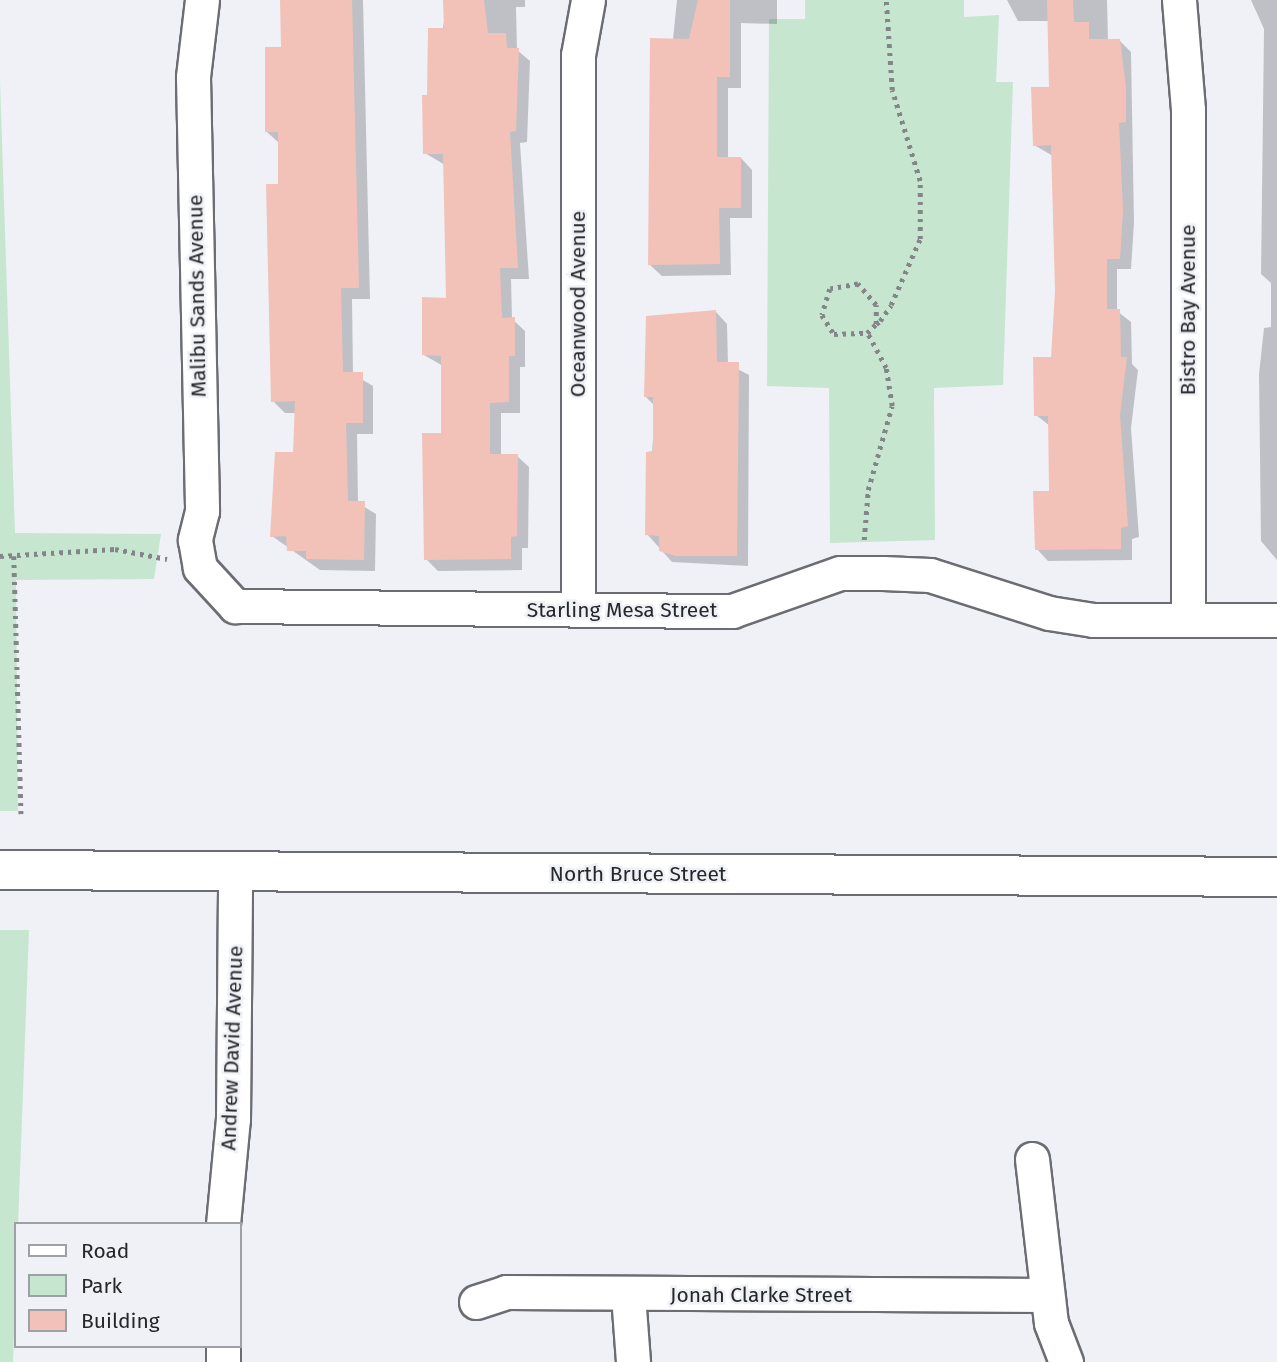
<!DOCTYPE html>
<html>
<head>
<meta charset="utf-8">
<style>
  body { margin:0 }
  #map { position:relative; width:1277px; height:1362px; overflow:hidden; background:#eff1f7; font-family:"Fira Sans",sans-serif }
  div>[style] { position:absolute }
  .green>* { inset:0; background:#c6e6d0 }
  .shadow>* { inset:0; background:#0003 }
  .building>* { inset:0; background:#f2c2b9 }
  .path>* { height:4.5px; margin-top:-2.25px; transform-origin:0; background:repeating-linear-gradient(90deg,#848589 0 3.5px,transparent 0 8.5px) }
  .roads { filter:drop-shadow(2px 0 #6c6d72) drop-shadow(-2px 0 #6c6d72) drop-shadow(0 2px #6c6d72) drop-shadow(0 -2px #6c6d72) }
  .minor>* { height:33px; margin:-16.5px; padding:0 16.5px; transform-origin:16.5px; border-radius:16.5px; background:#fff }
  .tertiary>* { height:38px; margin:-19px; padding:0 19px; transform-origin:19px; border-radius:19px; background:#fff }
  span { translate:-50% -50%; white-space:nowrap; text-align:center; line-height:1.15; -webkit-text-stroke:5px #eff1f7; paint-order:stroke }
  .street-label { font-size:21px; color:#262729 }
  .legend { position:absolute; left:14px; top:1222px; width:228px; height:126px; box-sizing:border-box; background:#eff1f7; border:2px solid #9fa0a5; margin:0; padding:9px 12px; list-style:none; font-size:21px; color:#262729 }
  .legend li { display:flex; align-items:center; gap:14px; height:35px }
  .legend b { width:35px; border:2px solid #9fa0a5 }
</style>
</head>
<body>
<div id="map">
  <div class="green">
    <div style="clip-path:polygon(805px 0,964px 0,964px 17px,999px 15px,996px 82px,1013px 82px,1003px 385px,934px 388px,935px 540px,830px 543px,829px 388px,767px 386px,769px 19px,805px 19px)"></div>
    <div style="clip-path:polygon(0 80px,15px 533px,161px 534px,154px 579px,16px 580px,18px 811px,0 811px)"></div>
    <div style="clip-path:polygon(0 930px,29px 930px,13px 1362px,0 1362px)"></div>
  </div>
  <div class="shadow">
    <div style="clip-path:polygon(282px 0,363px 0,370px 299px,352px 299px,353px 374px,373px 386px,373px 434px,357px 434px,358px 503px,376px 514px,375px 571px,320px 570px,272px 536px,295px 453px,296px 413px,285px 413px,273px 401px,280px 185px,279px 143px,267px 132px,283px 49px)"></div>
    <div style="clip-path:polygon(447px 0,525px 0,525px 7px,516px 7px,517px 50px,530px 61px,527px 142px,520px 143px,529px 279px,511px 279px,512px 319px,525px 331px,525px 367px,520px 367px,520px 413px,501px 413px,501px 456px,517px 456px,529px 467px,528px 548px,522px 548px,522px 570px,438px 571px,426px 559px,443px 435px,443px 366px,424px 355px,448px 299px,445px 165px,425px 153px)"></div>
    <div style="clip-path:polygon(677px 0,777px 0,777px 24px,741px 23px,741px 88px,728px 88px,728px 158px,741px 158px,752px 170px,752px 218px,730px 218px,731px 275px,662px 276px,650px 265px)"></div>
    <div style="clip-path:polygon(1007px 0,1107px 0,1108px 40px,1119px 40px,1131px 52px,1134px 223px,1131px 269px,1117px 269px,1117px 311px,1131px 322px,1132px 364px,1138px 370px,1131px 428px,1139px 537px,1132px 539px,1132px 560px,1048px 561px,1037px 549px,1050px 493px,1050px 426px,1036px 415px,1053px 359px,1057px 291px,1053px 156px,1034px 145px,1051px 89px,1049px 21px,1018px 21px)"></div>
    <div style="clip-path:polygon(1251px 0,1277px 0,1277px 560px,1261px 541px,1259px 374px,1264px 328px,1271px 327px,1271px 283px,1261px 274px,1264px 29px)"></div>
    <div style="clip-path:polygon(716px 312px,727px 324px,728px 364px,749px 375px,748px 566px,672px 562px,647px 534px,655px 406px,646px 397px)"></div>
  </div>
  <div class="building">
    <div style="clip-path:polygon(280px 0,352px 0,359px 288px,341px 288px,343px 372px,363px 372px,363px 423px,346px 423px,348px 501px,365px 501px,364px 560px,306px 559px,306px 551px,287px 551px,286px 536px,270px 537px,275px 452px,293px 452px,295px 401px,271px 402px,266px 184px,278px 184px,278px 132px,265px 132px,265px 47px,281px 47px)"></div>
    <div style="clip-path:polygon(443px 0,484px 0,488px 33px,506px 33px,507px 48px,519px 48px,516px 131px,510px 132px,518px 268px,500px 268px,502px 318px,515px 317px,515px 356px,509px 356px,509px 402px,490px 403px,490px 454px,518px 454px,517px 536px,511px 537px,511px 559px,424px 560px,422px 433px,441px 433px,441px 356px,422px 355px,422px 297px,446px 298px,443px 154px,423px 154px,422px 95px,427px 95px,428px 28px,444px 28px)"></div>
    <div style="clip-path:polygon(698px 0,730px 0,730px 77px,717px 77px,717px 157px,741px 157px,741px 208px,719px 208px,720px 264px,648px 265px,650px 38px,689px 39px)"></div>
    <div style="clip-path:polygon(1047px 0,1073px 0,1074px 22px,1089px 22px,1089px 39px,1120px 39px,1126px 87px,1126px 122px,1119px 123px,1123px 211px,1120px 259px,1107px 259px,1107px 309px,1120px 309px,1121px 357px,1127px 357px,1120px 415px,1128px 526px,1121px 528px,1121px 549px,1035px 550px,1033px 491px,1049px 491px,1048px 416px,1034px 416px,1033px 357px,1051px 357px,1055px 291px,1051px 145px,1033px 146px,1031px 87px,1049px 87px)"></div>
    <div style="clip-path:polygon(716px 310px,717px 362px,739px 362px,737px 556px,676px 556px,659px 551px,659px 536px,645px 535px,646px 452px,653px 451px,653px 397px,644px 397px,646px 316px)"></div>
  </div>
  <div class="path">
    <div style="left:876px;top:324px;width:19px;rotate:-90deg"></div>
    <div style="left:876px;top:305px;width:28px;rotate:-131deg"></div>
    <div style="left:858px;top:284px;width:28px;rotate:170deg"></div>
    <div style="left:830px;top:289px;width:27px;rotate:107deg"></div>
    <div style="left:822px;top:315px;width:22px;rotate:58deg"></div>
    <div style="left:834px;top:334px;width:33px;rotate:-2deg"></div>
    <div style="left:867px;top:333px;width:13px;rotate:-45deg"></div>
    <div style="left:876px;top:324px;width:5px;rotate:-37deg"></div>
    <div style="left:880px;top:321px;width:19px;rotate:-55deg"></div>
    <div style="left:891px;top:305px;width:72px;rotate:-66.3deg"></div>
    <div style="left:920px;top:239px;width:58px;rotate:-90deg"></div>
    <div style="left:920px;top:181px;width:95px;rotate:-107.1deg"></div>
    <div style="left:892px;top:90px;width:90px;rotate:-93.8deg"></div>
    <div style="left:864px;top:540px;width:50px;rotate:-85.4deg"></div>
    <div style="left:868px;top:490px;width:87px;rotate:-74.1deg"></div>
    <div style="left:892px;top:406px;width:38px;rotate:-99deg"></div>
    <div style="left:886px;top:368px;width:40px;rotate:-118deg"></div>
    <div style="left:0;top:556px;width:115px;rotate:-3.5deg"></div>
    <div style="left:115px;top:549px;width:53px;rotate:10.9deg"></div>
    <div style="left:14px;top:556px;width:258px;rotate:88.4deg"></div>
  </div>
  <div class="roads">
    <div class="minor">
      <div style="left:202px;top:0;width:78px;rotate:96.7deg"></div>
      <div style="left:193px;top:77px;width:434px;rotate:88.8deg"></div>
      <div style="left:202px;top:511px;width:30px;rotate:104deg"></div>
      <div style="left:195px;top:540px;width:28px;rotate:80deg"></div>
      <div style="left:200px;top:568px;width:52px;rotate:47.4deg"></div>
      <div style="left:235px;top:606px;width:497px;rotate:0.6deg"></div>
      <div style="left:732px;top:611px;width:114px;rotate:-19.4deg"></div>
      <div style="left:840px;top:573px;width:43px"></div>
      <div style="left:883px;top:573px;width:47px;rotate:2.4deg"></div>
      <div style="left:930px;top:575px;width:125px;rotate:17.7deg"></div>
      <div style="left:1049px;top:613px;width:45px;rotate:9deg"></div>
      <div style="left:1093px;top:620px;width:184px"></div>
      <div style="left:1179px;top:0;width:110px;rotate:85.3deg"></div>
      <div style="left:1188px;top:110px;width:510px;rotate:90deg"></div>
      <div style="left:578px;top:610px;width:555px;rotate:-90deg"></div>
      <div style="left:578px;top:55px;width:56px;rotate:-79.7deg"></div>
      <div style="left:1032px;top:1159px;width:165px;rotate:83.4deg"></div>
      <div style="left:1051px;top:1323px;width:42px;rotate:69deg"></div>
      <div style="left:223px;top:1224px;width:105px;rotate:-84.6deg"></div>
      <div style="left:233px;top:1119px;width:247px;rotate:-89.5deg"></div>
      <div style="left:628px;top:1295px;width:67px;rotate:85.7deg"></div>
      <div style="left:476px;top:1302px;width:32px;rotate:-18deg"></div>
      <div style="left:506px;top:1292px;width:541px;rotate:0.32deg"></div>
      <div style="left:223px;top:1346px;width:16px;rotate:90deg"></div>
    </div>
    <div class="tertiary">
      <div style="left:0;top:870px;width:1277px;rotate:0.31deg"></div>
    </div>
  </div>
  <div class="street-label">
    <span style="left:197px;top:296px;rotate:-91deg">Malibu Sands Avenue</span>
    <span style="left:578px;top:304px;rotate:-90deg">Oceanwood Avenue</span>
    <span style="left:1188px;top:310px;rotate:-90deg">Bistro Bay Avenue</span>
    <span style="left:622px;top:610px">Starling Mesa Street</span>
    <span style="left:638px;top:874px">North Bruce Street</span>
    <span style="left:232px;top:1048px;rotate:-88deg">Andrew David Avenue</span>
    <span style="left:761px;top:1295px">Jonah Clarke Street</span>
  </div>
  <ul class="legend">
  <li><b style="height:9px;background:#fff"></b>Road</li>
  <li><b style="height:19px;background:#c6e6d0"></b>Park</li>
  <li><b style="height:19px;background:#f2c2b9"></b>Building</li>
  </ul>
</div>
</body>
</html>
